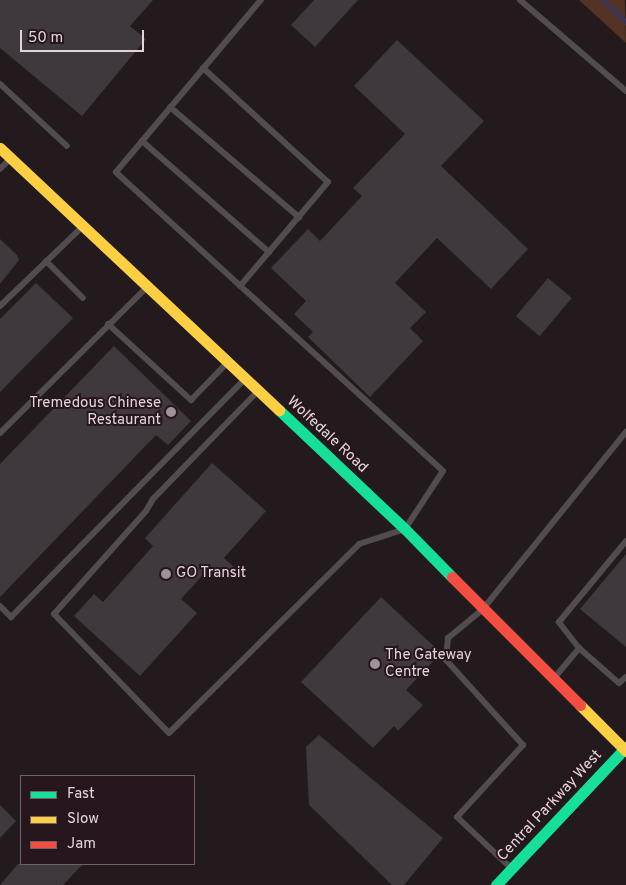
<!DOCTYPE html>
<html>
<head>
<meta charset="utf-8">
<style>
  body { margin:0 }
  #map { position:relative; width:626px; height:885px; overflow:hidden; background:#231a1e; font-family:Overpass,sans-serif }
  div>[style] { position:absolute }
  .green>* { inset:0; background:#533324 }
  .stream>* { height:5px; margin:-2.5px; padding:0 2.5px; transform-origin:2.5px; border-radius:2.5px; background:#3e3557 }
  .building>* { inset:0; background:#3f383c; transform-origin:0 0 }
  .lane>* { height:6px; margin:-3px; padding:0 3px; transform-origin:3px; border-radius:3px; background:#514c4d }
  .fast>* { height:11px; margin:-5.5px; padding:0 5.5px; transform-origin:5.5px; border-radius:5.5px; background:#16e098 }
  .slow>* { height:11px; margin:-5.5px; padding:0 5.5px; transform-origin:5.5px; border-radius:5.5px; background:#ffcf43 }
  .jam>* { height:11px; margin:-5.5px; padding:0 5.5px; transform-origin:5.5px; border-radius:5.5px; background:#f24e42 }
  .dots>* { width:14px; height:14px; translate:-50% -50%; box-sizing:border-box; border:2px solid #27161e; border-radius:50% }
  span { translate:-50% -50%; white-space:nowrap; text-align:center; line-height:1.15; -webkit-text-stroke:4px #27161e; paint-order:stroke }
  .poi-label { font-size:15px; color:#e1d4da }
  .right { translate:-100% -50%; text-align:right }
  .left { translate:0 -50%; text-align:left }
  .street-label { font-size:15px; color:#e1d4da }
  .legend { position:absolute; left:20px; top:775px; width:175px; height:90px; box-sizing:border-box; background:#27161e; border:1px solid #716269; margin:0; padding:6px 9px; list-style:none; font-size:15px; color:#e1d4da }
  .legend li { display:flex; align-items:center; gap:10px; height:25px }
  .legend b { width:25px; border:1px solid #716269 }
  .scale { position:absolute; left:20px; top:30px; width:124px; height:22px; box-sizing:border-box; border:2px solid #e1d4da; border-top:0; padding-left:6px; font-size:15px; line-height:18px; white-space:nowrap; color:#e1d4da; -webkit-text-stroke:4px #27161e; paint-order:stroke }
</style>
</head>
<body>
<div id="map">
  <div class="green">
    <div style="clip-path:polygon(579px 0,625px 0,626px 43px)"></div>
  </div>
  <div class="stream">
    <div style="left:603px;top:0;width:32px;rotate:44deg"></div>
  </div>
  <div class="building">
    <div style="clip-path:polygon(0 0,153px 0,130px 26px,146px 39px,82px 116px,0 48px)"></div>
    <div style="clip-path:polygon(314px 0,358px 0,315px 47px,291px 25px)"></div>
    <div style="clip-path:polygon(397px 40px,484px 121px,441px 166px,528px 249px,491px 289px,437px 238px,395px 283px,426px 312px,410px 328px,423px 341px,370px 397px,308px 337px,313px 332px,294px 314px,306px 301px,271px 268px,308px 229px,320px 241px,362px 196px,353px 188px,405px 134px,354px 86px)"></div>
    <div style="clip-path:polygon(0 239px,17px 255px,19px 260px,0 284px)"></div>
    <div style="left:548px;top:278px;width:31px;height:50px;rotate:40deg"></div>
    <div style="clip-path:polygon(36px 283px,73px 318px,0 392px,0 319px)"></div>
    <div style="clip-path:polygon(114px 346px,191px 421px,168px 445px,156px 435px,0 597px,0 464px)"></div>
    <div style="clip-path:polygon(212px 463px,266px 511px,224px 558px,235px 568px,225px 579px,211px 566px,181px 599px,197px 613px,140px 676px,74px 616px,94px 594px,103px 602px,153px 546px,145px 538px)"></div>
    <div style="clip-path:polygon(626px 554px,626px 647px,580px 609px)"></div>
    <div style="clip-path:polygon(381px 597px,441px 653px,406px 690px,423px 705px,398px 731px,394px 726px,373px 748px,301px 682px)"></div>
    <div style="clip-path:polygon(319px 735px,443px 838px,404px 885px,392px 885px,309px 805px,306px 747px)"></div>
    <div style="clip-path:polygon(0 805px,16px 821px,0 838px)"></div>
    <div style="clip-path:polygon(18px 864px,83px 864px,63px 885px,0 885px)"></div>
  </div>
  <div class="lane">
    <div style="left:520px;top:0;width:140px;rotate:40.6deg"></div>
    <div style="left:203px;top:68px;width:169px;rotate:42.4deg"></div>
    <div style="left:328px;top:182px;width:136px;rotate:130.2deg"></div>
    <div style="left:0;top:84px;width:91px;rotate:42.8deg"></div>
    <div style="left:170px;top:107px;width:170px;rotate:40.5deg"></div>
    <div style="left:142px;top:141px;width:169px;rotate:41.2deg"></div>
    <div style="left:0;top:169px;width:14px;rotate:-45deg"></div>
    <div style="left:46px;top:261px;width:52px;rotate:45deg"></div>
    <div style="left:0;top:306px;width:114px;rotate:-43.9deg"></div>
    <div style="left:108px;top:324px;width:113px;rotate:42.5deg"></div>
    <div style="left:191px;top:400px;width:50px;rotate:-45.8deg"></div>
    <div style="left:257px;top:392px;width:149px;rotate:134.2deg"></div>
    <div style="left:153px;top:499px;width:14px;rotate:120deg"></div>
    <div style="left:146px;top:511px;width:138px;rotate:131.8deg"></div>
    <div style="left:54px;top:614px;width:165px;rotate:46deg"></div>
    <div style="left:169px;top:733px;width:268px;rotate:-44.8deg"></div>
    <div style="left:359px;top:544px;width:48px;rotate:-18.1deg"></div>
    <div style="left:405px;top:529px;width:69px;rotate:-56.8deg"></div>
    <div style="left:443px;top:471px;width:443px;rotate:-137.6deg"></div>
    <div style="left:116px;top:172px;width:225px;rotate:-49.9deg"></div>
    <div style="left:0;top:433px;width:206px;rotate:-44.8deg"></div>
    <div style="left:0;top:606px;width:16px;rotate:45deg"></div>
    <div style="left:11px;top:617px;width:332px;rotate:-45.5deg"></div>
    <div style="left:579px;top:648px;width:53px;rotate:41.2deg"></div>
    <div style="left:619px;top:683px;width:9px;rotate:-41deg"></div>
    <div style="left:555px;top:677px;width:38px;rotate:-50deg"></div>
    <div style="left:579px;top:648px;width:33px;rotate:-128deg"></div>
    <div style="left:559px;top:622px;width:105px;rotate:-50.4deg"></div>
    <div style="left:510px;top:867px;width:73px;rotate:-136.7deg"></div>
    <div style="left:457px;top:817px;width:98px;rotate:-47.5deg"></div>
    <div style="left:523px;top:745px;width:115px;rotate:-132.2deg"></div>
    <div style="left:446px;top:660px;width:22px;rotate:-85deg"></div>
    <div style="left:448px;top:638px;width:45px;rotate:-39.6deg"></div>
    <div style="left:483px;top:609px;width:228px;rotate:-51.1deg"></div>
  </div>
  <div class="fast">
    <div style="left:279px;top:410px;width:173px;rotate:43.4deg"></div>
    <div style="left:405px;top:529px;width:67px;rotate:45.6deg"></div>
    <div style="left:496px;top:885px;width:190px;rotate:-46.7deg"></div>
  </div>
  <div class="slow">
    <div style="left:0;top:148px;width:383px;rotate:43.2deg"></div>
    <div style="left:580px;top:705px;width:65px;rotate:45deg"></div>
  </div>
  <div class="jam">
    <div style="left:452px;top:577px;width:181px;rotate:45deg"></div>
  </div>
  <div class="dots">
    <div style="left:171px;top:412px;background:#9e9398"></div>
    <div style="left:166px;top:574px;background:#9e9398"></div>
    <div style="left:375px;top:664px;background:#9e9398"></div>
  </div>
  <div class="poi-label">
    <span class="right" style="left:161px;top:412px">Tremedous Chinese<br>Restaurant</span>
    <span class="left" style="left:176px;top:574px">GO Transit</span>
    <span class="left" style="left:385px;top:664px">The Gateway<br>Centre</span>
  </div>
  <div class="street-label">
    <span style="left:327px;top:435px;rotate:43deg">Wolfedale Road</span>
    <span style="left:550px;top:806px;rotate:-47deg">Central Parkway West</span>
  </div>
  <ul class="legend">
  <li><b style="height:6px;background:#16e098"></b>Fast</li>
  <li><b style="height:6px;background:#ffcf43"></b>Slow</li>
  <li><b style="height:6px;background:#f24e42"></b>Jam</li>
  </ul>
  <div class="scale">50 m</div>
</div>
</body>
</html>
